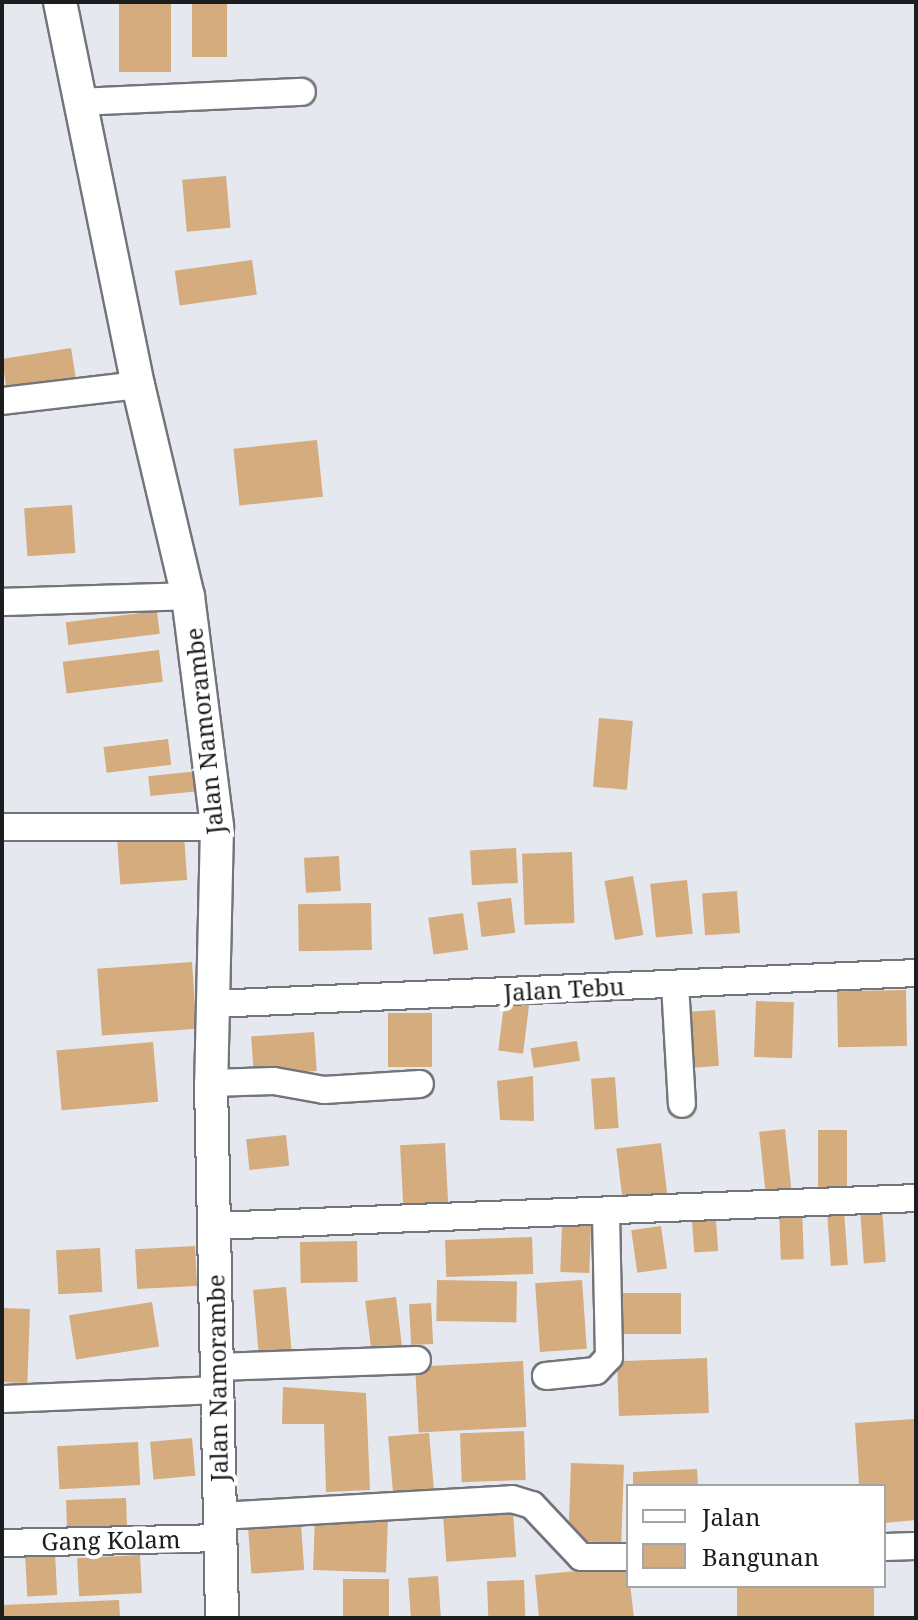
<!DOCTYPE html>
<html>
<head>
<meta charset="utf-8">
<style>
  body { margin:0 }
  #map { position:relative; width:918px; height:1620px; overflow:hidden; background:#e6e8ef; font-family:"Noto Serif",serif }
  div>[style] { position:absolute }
  .building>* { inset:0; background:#d4ac7d; transform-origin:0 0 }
  .roads { filter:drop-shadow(2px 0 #73757b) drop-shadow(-2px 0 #73757b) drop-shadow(0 2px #73757b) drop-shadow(0 -2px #73757b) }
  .minor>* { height:26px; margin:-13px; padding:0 13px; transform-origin:13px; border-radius:13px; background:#fff }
  .tertiary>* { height:32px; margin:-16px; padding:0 16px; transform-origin:16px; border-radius:16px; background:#fff }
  span { translate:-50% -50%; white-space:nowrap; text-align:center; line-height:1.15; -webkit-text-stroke:8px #fff; paint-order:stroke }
  .street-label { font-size:24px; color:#1c1d1f }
  .frame { position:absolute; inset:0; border:4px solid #1c1d1f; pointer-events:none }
  .legend { position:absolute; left:626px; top:1484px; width:260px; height:104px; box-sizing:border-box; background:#fff; border:2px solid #a4a5a5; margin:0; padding:10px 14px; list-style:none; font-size:24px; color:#1c1d1f }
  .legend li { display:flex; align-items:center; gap:16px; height:40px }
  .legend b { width:40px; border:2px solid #a4a5a5 }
</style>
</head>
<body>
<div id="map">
  <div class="building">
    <div style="left:119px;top:2px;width:52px;height:70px"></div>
    <div style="left:192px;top:2px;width:35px;height:55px"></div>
    <div style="left:226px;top:176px;width:52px;height:44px;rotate:85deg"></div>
    <div style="left:252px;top:260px;width:35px;height:78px;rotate:82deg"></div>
    <div style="left:71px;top:348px;width:33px;height:70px;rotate:81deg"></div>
    <div style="left:317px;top:440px;width:57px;height:84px;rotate:84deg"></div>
    <div style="left:72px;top:505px;width:48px;height:48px;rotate:86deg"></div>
    <div style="left:157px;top:611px;width:23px;height:92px;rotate:83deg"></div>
    <div style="left:159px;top:650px;width:32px;height:97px;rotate:83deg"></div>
    <div style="left:599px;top:718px;width:34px;height:69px;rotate:5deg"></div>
    <div style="left:168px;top:739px;width:26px;height:65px;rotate:83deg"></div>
    <div style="left:198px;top:771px;width:20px;height:50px;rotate:84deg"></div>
    <div style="left:184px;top:835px;width:45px;height:67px;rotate:86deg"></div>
    <div style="left:516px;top:848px;width:35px;height:46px;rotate:87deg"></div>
    <div style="left:572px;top:852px;width:71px;height:50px;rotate:88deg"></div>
    <div style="left:339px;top:856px;width:35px;height:35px;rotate:87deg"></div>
    <div style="left:633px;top:876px;width:60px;height:29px;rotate:80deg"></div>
    <div style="left:687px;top:880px;width:54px;height:37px;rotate:84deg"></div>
    <div style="left:737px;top:891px;width:42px;height:35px;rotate:86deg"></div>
    <div style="left:511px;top:898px;width:35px;height:34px;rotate:83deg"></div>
    <div style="left:371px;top:903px;width:47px;height:73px;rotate:89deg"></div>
    <div style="left:463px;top:913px;width:37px;height:35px;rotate:82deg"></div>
    <div style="left:192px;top:962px;width:67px;height:95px;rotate:86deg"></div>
    <div style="left:906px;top:990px;width:56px;height:69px;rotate:89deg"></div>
    <div style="left:505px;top:996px;width:25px;height:55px;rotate:7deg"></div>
    <div style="left:756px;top:1001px;width:38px;height:56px;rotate:2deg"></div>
    <div style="left:715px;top:1010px;width:56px;height:29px;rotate:86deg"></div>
    <div style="left:388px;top:1013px;width:44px;height:54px"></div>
    <div style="left:314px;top:1032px;width:39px;height:63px;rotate:86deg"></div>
    <div style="left:577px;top:1041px;width:20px;height:47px;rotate:81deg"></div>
    <div style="left:153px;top:1042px;width:60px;height:97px;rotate:85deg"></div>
    <div style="clip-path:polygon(533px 1076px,534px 1121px,500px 1120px,497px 1081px)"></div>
    <div style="left:615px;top:1077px;width:51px;height:24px;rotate:86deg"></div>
    <div style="left:785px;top:1129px;width:66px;height:26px;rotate:84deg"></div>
    <div style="left:818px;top:1130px;width:29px;height:59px"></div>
    <div style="left:286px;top:1135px;width:31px;height:40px;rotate:84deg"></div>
    <div style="left:445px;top:1143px;width:63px;height:45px;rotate:87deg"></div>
    <div style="left:661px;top:1143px;width:51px;height:45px;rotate:83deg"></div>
    <div style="left:802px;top:1207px;width:52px;height:23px;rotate:88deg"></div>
    <div style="left:882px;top:1207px;width:55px;height:22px;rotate:86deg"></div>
    <div style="left:844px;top:1210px;width:55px;height:17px;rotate:86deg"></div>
    <div style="left:716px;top:1220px;width:31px;height:24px;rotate:86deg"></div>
    <div style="left:562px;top:1223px;width:29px;height:49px;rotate:2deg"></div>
    <div style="left:661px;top:1226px;width:43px;height:30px;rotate:82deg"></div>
    <div style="left:532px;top:1237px;width:37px;height:87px;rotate:88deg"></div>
    <div style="left:357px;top:1241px;width:41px;height:57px;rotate:89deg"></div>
    <div style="left:195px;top:1246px;width:40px;height:60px;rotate:87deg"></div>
    <div style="left:100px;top:1248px;width:44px;height:44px;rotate:87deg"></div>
    <div style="left:437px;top:1280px;width:80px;height:41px;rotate:1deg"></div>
    <div style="left:582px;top:1280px;width:69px;height:47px;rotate:86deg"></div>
    <div style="left:286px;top:1287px;width:63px;height:33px;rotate:85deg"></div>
    <div style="left:622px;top:1293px;width:59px;height:41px"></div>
    <div style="left:396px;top:1297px;width:49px;height:31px;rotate:83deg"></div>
    <div style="left:152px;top:1302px;width:45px;height:84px;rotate:81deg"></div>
    <div style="left:431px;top:1303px;width:41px;height:22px;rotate:87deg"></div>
    <div style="left:2px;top:1308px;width:28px;height:74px;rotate:2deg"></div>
    <div style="left:707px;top:1358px;width:55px;height:90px;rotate:88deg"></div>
    <div style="left:523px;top:1361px;width:66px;height:108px;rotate:87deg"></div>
    <div style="clip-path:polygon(283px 1387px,366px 1393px,370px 1490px,326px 1492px,324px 1424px,282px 1424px)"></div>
    <div style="clip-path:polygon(915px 1419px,916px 1520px,884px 1523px,884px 1486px,859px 1486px,855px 1423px)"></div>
    <div style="left:524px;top:1431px;width:49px;height:64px;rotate:88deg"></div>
    <div style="left:429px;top:1433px;width:62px;height:41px;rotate:85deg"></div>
    <div style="left:192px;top:1438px;width:38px;height:42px;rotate:85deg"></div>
    <div style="left:138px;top:1442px;width:43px;height:81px;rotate:87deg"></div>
    <div style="left:571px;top:1463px;width:53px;height:78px;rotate:2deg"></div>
    <div style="clip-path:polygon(697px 1469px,698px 1486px,633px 1486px,633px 1472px)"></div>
    <div style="left:126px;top:1498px;width:29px;height:60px;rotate:88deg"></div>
    <div style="left:513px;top:1512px;width:45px;height:70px;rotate:86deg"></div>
    <div style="left:315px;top:1515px;width:73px;height:55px;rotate:2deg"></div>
    <div style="left:301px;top:1524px;width:46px;height:53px;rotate:86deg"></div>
    <div style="left:55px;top:1553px;width:42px;height:30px;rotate:87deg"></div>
    <div style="left:140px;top:1555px;width:38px;height:63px;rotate:87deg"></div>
    <div style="clip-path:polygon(628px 1566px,634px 1618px,539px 1618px,535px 1575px)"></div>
    <div style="left:438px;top:1576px;width:42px;height:30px;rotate:86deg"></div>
    <div style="left:343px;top:1579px;width:46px;height:39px"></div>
    <div style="left:524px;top:1580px;width:38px;height:37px;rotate:88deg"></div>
    <div style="left:737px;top:1586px;width:137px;height:32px"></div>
    <div style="clip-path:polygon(119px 1600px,120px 1618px,2px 1618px,2px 1605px)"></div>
  </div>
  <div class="roads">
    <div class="minor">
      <div style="left:80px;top:102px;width:222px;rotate:-2.6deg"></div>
      <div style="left:2px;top:401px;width:137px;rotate:-6.7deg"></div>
      <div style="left:2px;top:602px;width:186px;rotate:-1.8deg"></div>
      <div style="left:2px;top:827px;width:215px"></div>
      <div style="left:675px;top:984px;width:120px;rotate:86.7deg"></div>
      <div style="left:212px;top:1004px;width:705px;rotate:-2.52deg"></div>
      <div style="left:211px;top:1083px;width:63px;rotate:-1.8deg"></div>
      <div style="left:274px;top:1081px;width:51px;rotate:10.2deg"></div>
      <div style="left:324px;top:1090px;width:96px;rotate:-3.6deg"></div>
      <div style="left:214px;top:1226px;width:703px;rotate:-2.28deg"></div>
      <div style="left:217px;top:1367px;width:200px;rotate:-2deg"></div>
      <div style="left:546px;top:1376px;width:50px;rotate:-5.7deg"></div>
      <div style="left:596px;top:1371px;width:19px;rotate:-47deg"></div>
      <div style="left:609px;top:1357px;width:145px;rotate:-91.2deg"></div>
      <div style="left:2px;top:1399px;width:215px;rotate:-2.4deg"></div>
      <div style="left:220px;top:1516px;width:292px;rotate:-3.3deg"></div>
      <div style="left:512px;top:1499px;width:21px;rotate:17deg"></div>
      <div style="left:532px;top:1505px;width:71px;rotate:46.7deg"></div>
      <div style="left:581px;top:1557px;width:47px"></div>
      <div style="left:2px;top:1543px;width:219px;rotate:-1.3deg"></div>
      <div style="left:884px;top:1547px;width:32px;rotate:-2deg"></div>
    </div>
    <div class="tertiary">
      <div style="left:60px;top:2px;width:391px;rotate:78.5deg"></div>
      <div style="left:138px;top:385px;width:217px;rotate:76.7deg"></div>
      <div style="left:188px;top:596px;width:233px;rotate:82.8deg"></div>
      <div style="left:217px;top:827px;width:256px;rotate:91.3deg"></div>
      <div style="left:211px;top:1083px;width:535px;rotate:88.82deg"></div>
    </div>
  </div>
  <div class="street-label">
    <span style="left:204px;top:731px;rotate:-96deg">Jalan Namorambe</span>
    <span style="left:564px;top:989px;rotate:-3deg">Jalan Tebu</span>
    <span style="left:217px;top:1378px;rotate:-91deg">Jalan Namorambe</span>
    <span style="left:111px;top:1540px;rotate:-1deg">Gang Kolam</span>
  </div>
  <div class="frame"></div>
  <ul class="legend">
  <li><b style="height:10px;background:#fff"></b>Jalan</li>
  <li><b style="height:22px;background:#d4ac7d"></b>Bangunan</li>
  </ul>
</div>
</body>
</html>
